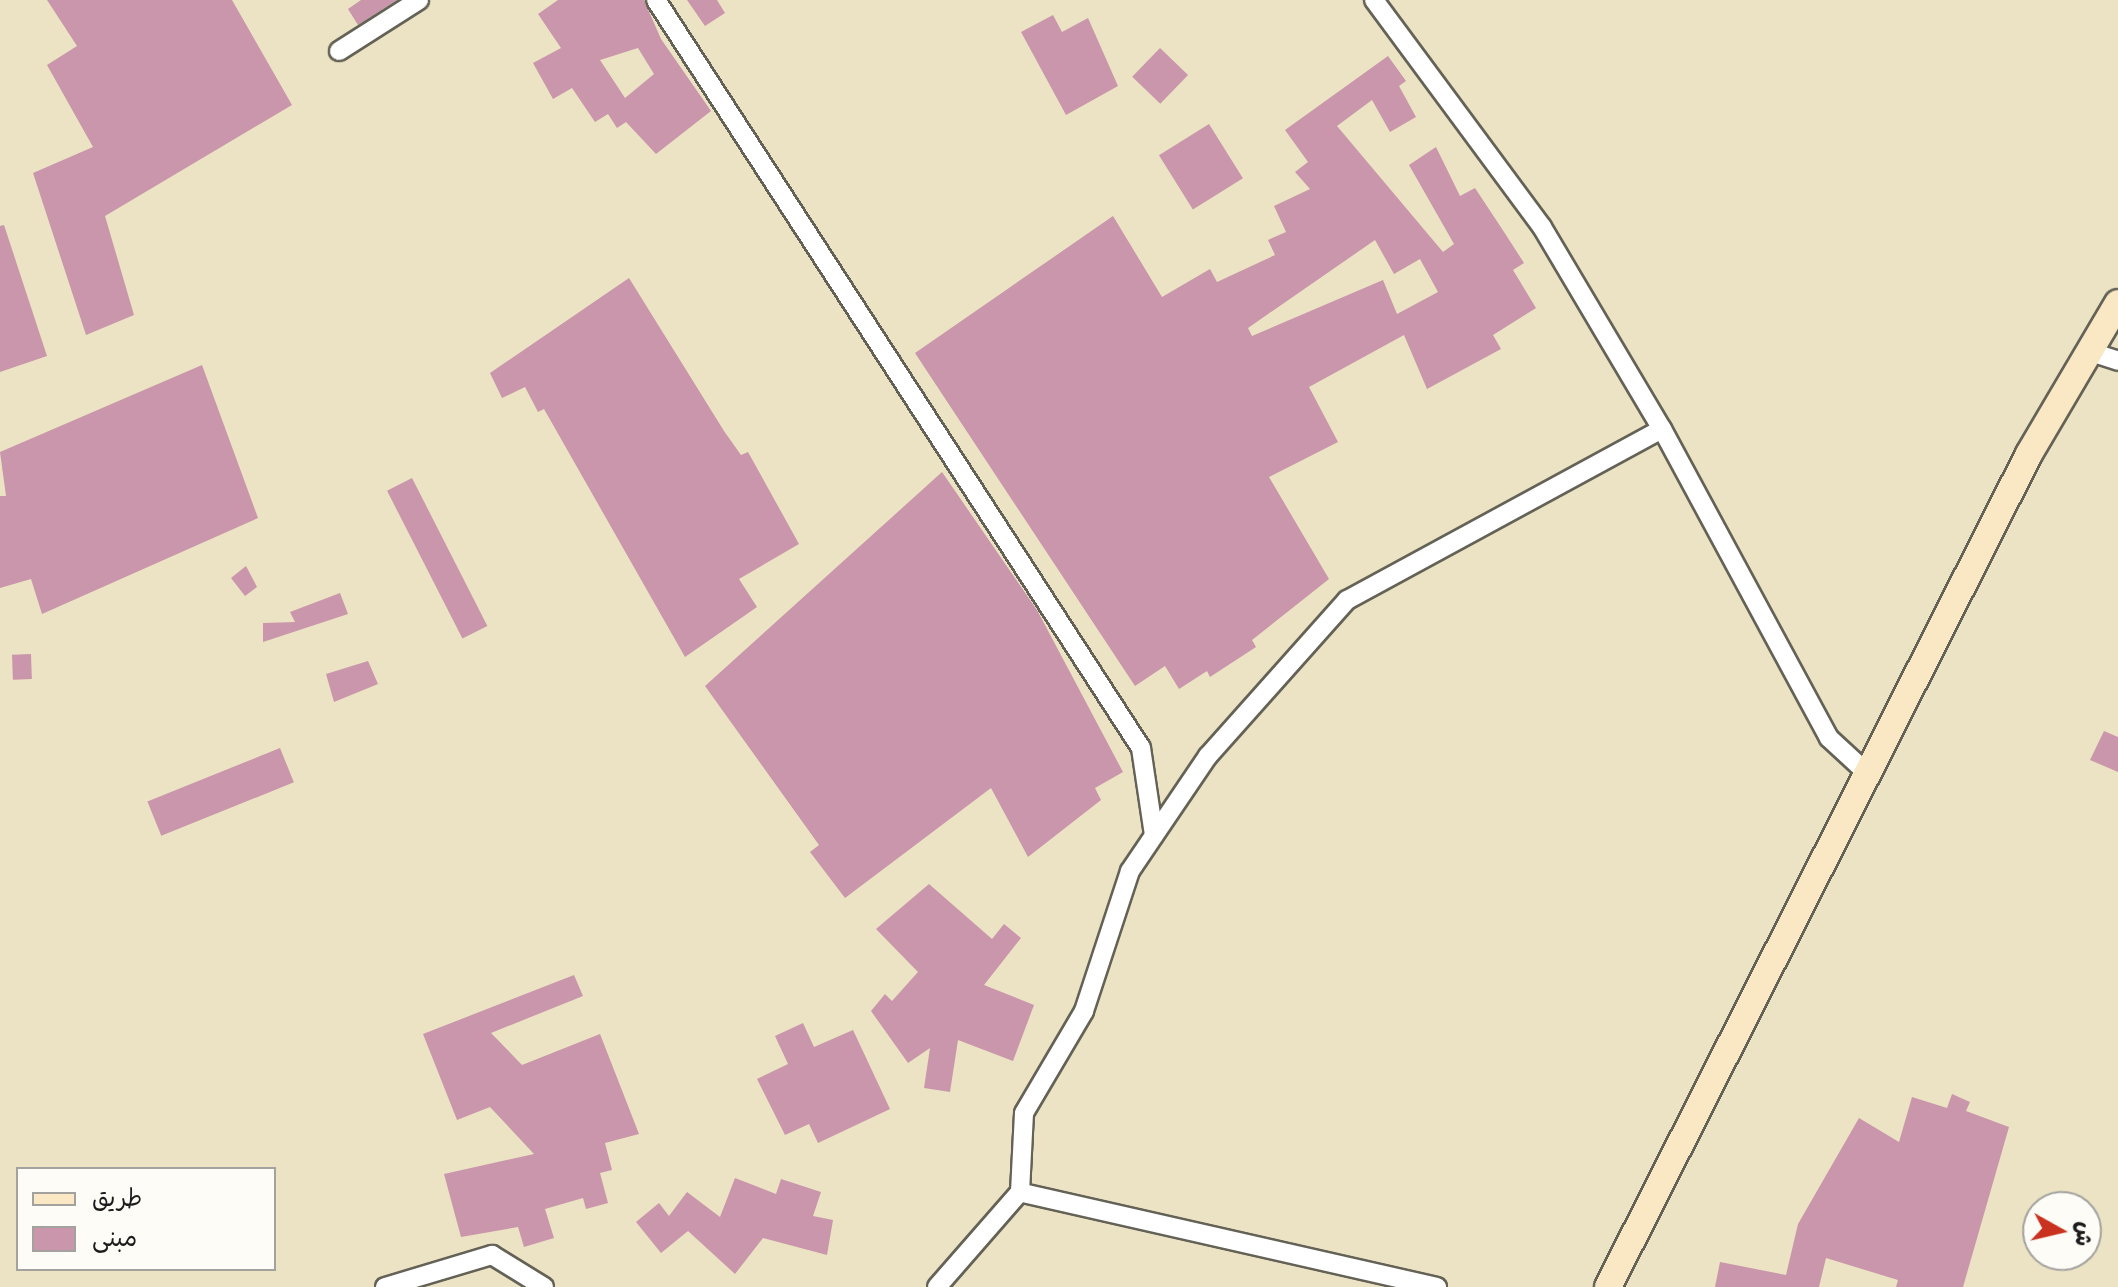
<!DOCTYPE html>
<html>
<head>
<meta charset="utf-8">
<style>
  body { margin:0 }
  #map { position:relative; width:2118px; height:1287px; overflow:hidden; background:#ebe3c3; font-family:"Comic Neue","Playpen Sans Arabic",sans-serif }
  div>[style] { position:absolute }
  .building>* { inset:0; background:#c996ab; transform-origin:0 0 }
  .roads { filter:drop-shadow(2px 0 #646256) drop-shadow(-2px 0 #646256) drop-shadow(0 2px #646256) drop-shadow(0 -2px #646256) }
  .minor>* { height:18px; margin:-9px; padding:0 9px; transform-origin:9px; border-radius:9px; background:#fff }
  .secondary>* { height:26px; margin:-13px; padding:0 13px; transform-origin:13px; border-radius:13px; background:#fae7c3 }
  span { translate:-50% -50%; white-space:nowrap; text-align:center; line-height:1.15; -webkit-text-stroke:8px #fdfcf7; paint-order:stroke }
  .legend { position:absolute; left:16px; top:1167px; width:260px; height:104px; box-sizing:border-box; background:#fdfcf7; border:2px solid #a3a29f; margin:0; padding:10px 14px; list-style:none; font-size:24px; color:#1c1c1c }
  .legend li { display:flex; align-items:center; gap:16px; height:40px }
  .legend b { width:40px; border:2px solid #a3a29f }
  .north { position:absolute; left:2022px; top:1191px; width:80px; height:80px; box-sizing:border-box; background:#fdfcf7; border:2px solid #a3a29f; border-radius:50%; rotate:98deg; font-size:22px; font-weight:700; line-height:32px; text-align:center; color:#1c1c1c }
  .north::after { content:''; display:block; margin:auto; width:28px; height:36px; background:#c8321e; clip-path:polygon(50% 0,100% 100%,50% 72%,0 100%) }
</style>
</head>
<body>
<div id="map">
  <div class="building">
    <div style="clip-path:polygon(47px 0,232px 0,292px 105px,105px 216px,134px 315px,86px 335px,33px 173px,93px 147px,47px 65px,77px 46px)"></div>
    <div style="clip-path:polygon(361px 0,397px 0,358px 25px,348px 9px)"></div>
    <div style="clip-path:polygon(evenodd,558px 0,644px 0,661px 39px,711px 111px,656px 154px,626px 122px,617px 128px,608px 114px,595px 122px,572px 88px,553px 99px,533px 63px,561px 48px,538px 14px,558px 0,638px 48px,654px 74px,625px 98px,600px 60px,638px 48px)"></div>
    <div style="clip-path:polygon(687px 0,717px 0,725px 13px,705px 26px)"></div>
    <div style="clip-path:polygon(1053px 15px,1062px 32px,1088px 18px,1118px 86px,1066px 115px,1021px 32px)"></div>
    <div style="left:1160px;top:48px;width:39px;height:40px;rotate:44deg"></div>
    <div style="clip-path:polygon(evenodd,1388px 56px,1406px 81px,1399px 86px,1416px 117px,1390px 132px,1372px 100px,1337px 126px,1443px 252px,1454px 244px,1409px 165px,1436px 147px,1460px 196px,1475px 188px,1506px 235px,1524px 263px,1513px 270px,1536px 308px,1493px 335px,1501px 349px,1427px 389px,1404px 335px,1309px 387px,1338px 442px,1269px 477px,1329px 579px,1252px 640px,1256px 647px,1210px 677px,1207px 671px,1179px 689px,1165px 666px,1135px 686px,915px 353px,1113px 216px,1162px 297px,1210px 269px,1217px 282px,1275px 255px,1268px 240px,1286px 232px,1274px 206px,1310px 189px,1295px 172px,1308px 162px,1285px 130px,1388px 56px,1375px 240px,1394px 274px,1420px 259px,1438px 292px,1397px 314px,1383px 280px,1252px 336px,1248px 328px,1375px 240px)"></div>
    <div style="left:1209px;top:124px;width:64px;height:59px;rotate:58deg"></div>
    <div style="clip-path:polygon(4px 225px,47px 356px,0 372px,0 226px)"></div>
    <div style="clip-path:polygon(629px 278px,724px 431px,741px 455px,748px 452px,799px 544px,739px 579px,757px 607px,685px 657px,544px 409px,538px 412px,525px 387px,502px 398px,490px 373px)"></div>
    <div style="clip-path:polygon(202px 365px,258px 518px,42px 614px,31px 579px,0 588px,0 496px,6px 496px,0 452px)"></div>
    <div style="clip-path:polygon(942px 472px,1037px 610px,1123px 772px,1095px 788px,1101px 800px,1028px 857px,991px 788px,845px 898px,810px 852px,819px 845px,705px 686px)"></div>
    <div style="left:412px;top:478px;width:166px;height:28px;rotate:63deg"></div>
    <div style="clip-path:polygon(246px 566px,257px 587px,245px 596px,231px 578px)"></div>
    <div style="clip-path:polygon(340px 593px,348px 614px,263px 642px,263px 623px,295px 622px,290px 612px)"></div>
    <div style="left:31px;top:654px;width:25px;height:19px;rotate:88deg"></div>
    <div style="clip-path:polygon(368px 661px,378px 684px,334px 702px,326px 674px)"></div>
    <div style="clip-path:polygon(2104px 731px,2118px 737px,2118px 772px,2090px 760px)"></div>
    <div style="left:280px;top:748px;width:37px;height:143px;rotate:68deg"></div>
    <div style="clip-path:polygon(929px 884px,992px 939px,1004px 924px,1021px 938px,984px 985px,1034px 1005px,1013px 1061px,958px 1040px,950px 1092px,924px 1088px,930px 1048px,908px 1063px,871px 1011px,885px 994px,892px 1001px,918px 972px,876px 929px)"></div>
    <div style="clip-path:polygon(574px 975px,583px 996px,491px 1033px,522px 1065px,600px 1034px,639px 1134px,605px 1143px,612px 1170px,600px 1173px,608px 1203px,586px 1209px,583px 1198px,545px 1209px,554px 1238px,524px 1247px,518px 1227px,461px 1237px,444px 1174px,534px 1154px,490px 1107px,457px 1120px,423px 1034px)"></div>
    <div style="clip-path:polygon(803px 1023px,814px 1047px,853px 1030px,890px 1109px,818px 1143px,809px 1124px,785px 1135px,757px 1079px,788px 1064px,775px 1036px)"></div>
    <div style="clip-path:polygon(1952px 1094px,1970px 1102px,1966px 1111px,2009px 1127px,1963px 1287px,1896px 1287px,1898px 1280px,1826px 1258px,1819px 1287px,1715px 1287px,1720px 1262px,1786px 1275px,1798px 1224px,1859px 1118px,1899px 1142px,1912px 1097px,1947px 1108px)"></div>
    <div style="clip-path:polygon(735px 1178px,776px 1194px,781px 1179px,821px 1192px,813px 1216px,833px 1220px,827px 1255px,763px 1238px,735px 1274px,688px 1231px,661px 1253px,636px 1222px,659px 1203px,669px 1216px,687px 1192px,720px 1217px)"></div>
  </div>
  <div class="roads">
    <div class="minor">
      <div style="left:656px;top:0;width:891px;rotate:57.04deg"></div>
      <div style="left:1141px;top:748px;width:88px;rotate:81.5deg"></div>
      <div style="left:1374px;top:0;width:282px;rotate:53.5deg"></div>
      <div style="left:1542px;top:227px;width:235px;rotate:59.3deg"></div>
      <div style="left:1662px;top:429px;width:351px;rotate:61.6deg"></div>
      <div style="left:1829px;top:738px;width:52px;rotate:42.6deg"></div>
      <div style="left:339px;top:51px;width:95px;rotate:-32.5deg"></div>
      <div style="left:2088px;top:351px;width:32px;rotate:18deg"></div>
      <div style="left:385px;top:1287px;width:112px;rotate:-16.7deg"></div>
      <div style="left:492px;top:1255px;width:61px;rotate:31.6deg"></div>
      <div style="left:937px;top:1287px;width:126px;rotate:-48.9deg"></div>
      <div style="left:1437px;top:1287px;width:428px;rotate:-167.2deg"></div>
      <div style="left:1020px;top:1192px;width:79px;rotate:-87.1deg"></div>
      <div style="left:1024px;top:1113px;width:118px;rotate:-59.5deg"></div>
      <div style="left:1084px;top:1011px;width:147px;rotate:-71.8deg"></div>
      <div style="left:1130px;top:871px;width:139px;rotate:-55.9deg"></div>
      <div style="left:1208px;top:756px;width:209px;rotate:-48.3deg"></div>
      <div style="left:1347px;top:600px;width:358px;rotate:-28.5deg"></div>
    </div>
    <div class="secondary">
      <div style="left:1608px;top:1287px;width:933px;rotate:-63.19deg"></div>
      <div style="left:2029px;top:454px;width:175px;rotate:-59.5deg"></div>
    </div>
  </div>
  <ul class="legend">
  <li><b style="height:10px;background:#fae7c3"></b>طريق</li>
  <li><b style="height:22px;background:#c996ab"></b>مبنى</li>
  </ul>
  <div class="north">ش</div>
</div>
</body>
</html>
